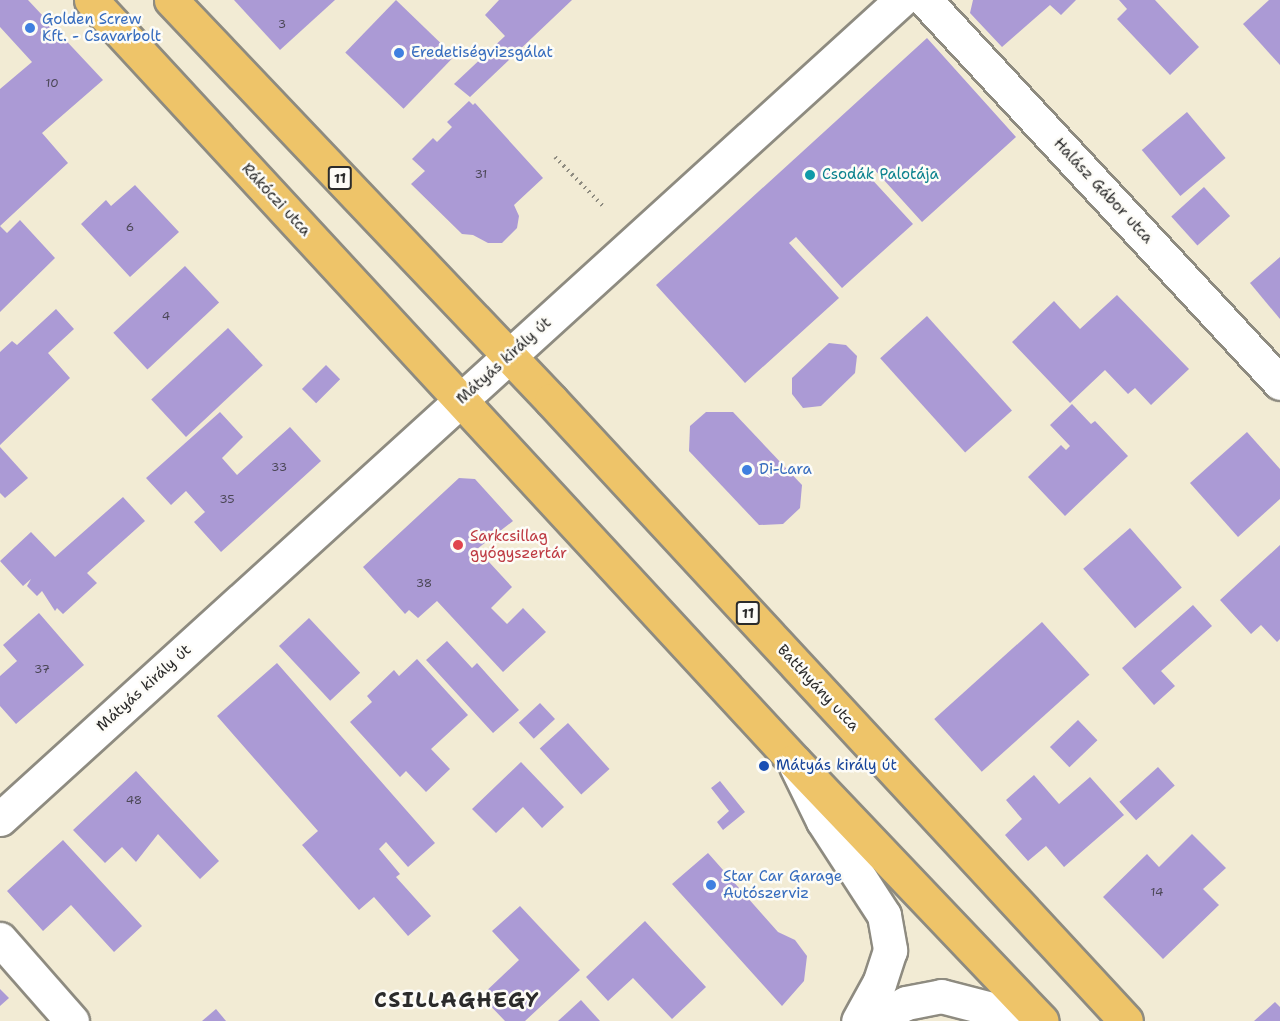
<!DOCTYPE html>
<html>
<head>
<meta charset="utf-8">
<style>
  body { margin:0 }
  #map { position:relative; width:1280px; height:1021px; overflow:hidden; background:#f2ebd4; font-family:"Shantell Sans",sans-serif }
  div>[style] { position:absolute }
  .building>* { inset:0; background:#ab9ad5; transform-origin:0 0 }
  .path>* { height:4px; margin-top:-2px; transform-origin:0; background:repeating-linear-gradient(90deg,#8e8b80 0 1.5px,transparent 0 6px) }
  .roads { filter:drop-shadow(2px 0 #8e8b80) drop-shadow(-2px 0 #8e8b80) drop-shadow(0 2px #8e8b80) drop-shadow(0 -2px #8e8b80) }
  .minor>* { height:33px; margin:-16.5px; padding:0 16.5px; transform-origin:16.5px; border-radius:16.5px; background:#fff }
  .tertiary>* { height:33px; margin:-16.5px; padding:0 16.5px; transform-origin:16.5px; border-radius:16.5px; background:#fff }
  .primary>* { height:33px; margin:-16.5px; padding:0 16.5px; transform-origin:16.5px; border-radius:16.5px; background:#eec469 }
  .dots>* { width:16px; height:16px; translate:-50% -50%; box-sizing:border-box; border:3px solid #fdfcf7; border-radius:50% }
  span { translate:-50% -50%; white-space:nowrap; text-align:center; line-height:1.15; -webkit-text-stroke:5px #fdfcf7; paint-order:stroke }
  .number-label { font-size:12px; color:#4b4756 }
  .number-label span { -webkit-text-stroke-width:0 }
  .shield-label span { padding:2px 4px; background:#fdfcf7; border:2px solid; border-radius:4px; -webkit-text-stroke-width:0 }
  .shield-label { font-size:14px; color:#2b2b2b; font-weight:700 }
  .shop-label { font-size:15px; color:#366cbe }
  .left { translate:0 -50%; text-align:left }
  .culture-label { font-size:15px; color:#0d838f }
  .street-label { font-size:15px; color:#2b2b2b }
  .health-label { font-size:15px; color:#be3a42 }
  .transit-label { font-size:15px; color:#164399 }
  .district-label { font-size:21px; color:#2b2b2b; font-weight:700; letter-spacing:1.5px }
</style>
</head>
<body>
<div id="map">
  <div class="building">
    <div style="clip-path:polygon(0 0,28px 0,103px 80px,42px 133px,68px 163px,0 226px,7px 233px,20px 220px,55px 258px,0 312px,0 89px,32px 62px,0 27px)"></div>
    <div style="clip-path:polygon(234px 0,335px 0,280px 50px)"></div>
    <div style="left:396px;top:0;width:81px;height:73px;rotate:44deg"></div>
    <div style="clip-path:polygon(499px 0,572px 0,470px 97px,454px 84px,505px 36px,485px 15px)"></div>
    <div style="clip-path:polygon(973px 0,1076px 0,1061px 15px,1050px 5px,1002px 47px,970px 13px)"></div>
    <div style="clip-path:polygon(1119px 0,1155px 0,1199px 47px,1170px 75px,1117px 19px,1127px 9px)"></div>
    <div style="clip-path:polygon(1269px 0,1280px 0,1280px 65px,1243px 24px)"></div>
    <div style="clip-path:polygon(927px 38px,1016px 137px,922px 222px,873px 168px,867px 174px,913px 224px,842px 288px,796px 237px,789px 243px,839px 298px,745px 383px,656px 285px)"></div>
    <div style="clip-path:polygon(469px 101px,473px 105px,475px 103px,543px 178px,514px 205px,519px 216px,517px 228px,502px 243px,488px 243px,473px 235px,462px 234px,411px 184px,425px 171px,412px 159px,433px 138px,437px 142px,452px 127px,447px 122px)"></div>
    <div style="left:1187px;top:112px;width:60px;height:59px;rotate:50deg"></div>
    <div style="clip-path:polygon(135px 185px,179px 232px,130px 277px,81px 224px,106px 200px,111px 206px)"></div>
    <div style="left:1204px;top:187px;width:39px;height:44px;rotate:48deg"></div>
    <div style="clip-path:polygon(1280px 257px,1280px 319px,1250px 283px)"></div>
    <div style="left:185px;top:266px;width:50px;height:98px;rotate:47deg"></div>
    <div style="clip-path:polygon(1117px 295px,1189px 369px,1151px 405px,1135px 388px,1128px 394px,1105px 370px,1070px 403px,1012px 342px,1054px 301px,1080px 329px)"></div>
    <div style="clip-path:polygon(56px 309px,74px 329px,48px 353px,70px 378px,0 445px,0 352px,12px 341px,17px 345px)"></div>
    <div style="left:927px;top:316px;width:127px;height:63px;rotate:48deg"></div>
    <div style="left:228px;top:328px;width:51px;height:105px;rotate:47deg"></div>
    <div style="clip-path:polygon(829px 343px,846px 345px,857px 356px,855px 373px,821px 406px,803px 408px,792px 394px,792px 378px)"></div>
    <div style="left:326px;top:365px;width:20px;height:34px;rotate:45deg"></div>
    <div style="clip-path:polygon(1072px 404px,1091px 424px,1095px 421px,1128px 456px,1065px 516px,1028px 477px,1061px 445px,1066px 450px,1070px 446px,1050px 425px)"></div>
    <div style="clip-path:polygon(220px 412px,243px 437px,222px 458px,237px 475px,290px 427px,321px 461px,221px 552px,194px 522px,205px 512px,186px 491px,171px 505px,146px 478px)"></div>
    <div style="clip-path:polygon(706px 412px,733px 412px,802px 485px,800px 508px,783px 524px,759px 525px,689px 451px,690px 426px)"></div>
    <div style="clip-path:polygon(1247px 432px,1280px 469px,1280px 499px,1238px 537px,1190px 483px)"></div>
    <div style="clip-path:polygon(0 447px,28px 478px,5px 498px,0 493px)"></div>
    <div style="clip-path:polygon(459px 478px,475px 479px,513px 521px,477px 549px,512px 587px,491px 608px,507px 624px,523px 608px,546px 632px,503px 672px,437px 601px,418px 618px,409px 610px,405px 614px,363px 567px)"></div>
    <div style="clip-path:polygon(123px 497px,145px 521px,87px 573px,97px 583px,63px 614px,57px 608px,55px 611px,42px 591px,37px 596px,27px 586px,31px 579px,23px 586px,0 561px,31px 532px,55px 557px)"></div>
    <div style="left:1130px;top:528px;width:79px;height:62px;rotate:49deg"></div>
    <div style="clip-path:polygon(1280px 545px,1280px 639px,1277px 642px,1261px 625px,1251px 634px,1220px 600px)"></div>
    <div style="clip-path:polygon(1193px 605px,1212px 626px,1161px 671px,1175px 686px,1154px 705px,1122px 668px)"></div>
    <div style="clip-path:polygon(39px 613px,84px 665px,16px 724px,0 706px,0 676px,17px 661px,3px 645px)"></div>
    <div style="left:309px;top:618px;width:75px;height:41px;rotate:47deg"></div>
    <div style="left:1042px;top:622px;width:71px;height:145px;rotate:48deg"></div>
    <div style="clip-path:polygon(447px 641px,472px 668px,477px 663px,519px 710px,493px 733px,426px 660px)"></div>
    <div style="clip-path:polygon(417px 659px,468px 715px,431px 749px,450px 769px,426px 792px,406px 771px,400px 777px,350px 722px,372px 702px,367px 696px,394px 670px,399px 676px)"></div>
    <div style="clip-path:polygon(277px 663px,435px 843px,408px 867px,386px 842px,379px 849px,400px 874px,396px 877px,431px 916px,408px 936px,374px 897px,359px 910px,302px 845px,318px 831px,217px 716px)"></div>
    <div style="left:540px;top:703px;width:22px;height:29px;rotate:47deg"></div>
    <div style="left:1078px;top:720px;width:28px;height:39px;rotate:46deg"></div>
    <div style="left:568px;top:723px;width:62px;height:38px;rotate:48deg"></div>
    <div style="clip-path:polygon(521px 762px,564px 807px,542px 828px,523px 807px,496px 833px,472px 809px)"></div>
    <div style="left:1158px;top:767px;width:25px;height:52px;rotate:48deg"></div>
    <div style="clip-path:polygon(136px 771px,219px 861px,200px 879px,158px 834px,136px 862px,122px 847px,105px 863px,73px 830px)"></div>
    <div style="clip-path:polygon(1034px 775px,1059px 804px,1090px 777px,1124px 815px,1064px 867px,1046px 846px,1028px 861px,1005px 835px,1022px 819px,1006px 800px)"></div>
    <div style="clip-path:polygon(720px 781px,745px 812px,723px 830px,717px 822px,729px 811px,711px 788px)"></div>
    <div style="clip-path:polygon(1192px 834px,1226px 868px,1203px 889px,1219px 905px,1163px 959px,1103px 897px,1147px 854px,1159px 867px)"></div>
    <div style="clip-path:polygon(63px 840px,142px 926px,114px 952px,71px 905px,43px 931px,7px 891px)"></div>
    <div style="clip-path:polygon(708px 853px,778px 932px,795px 940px,807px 956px,804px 981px,782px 1006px,672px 884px)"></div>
    <div style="clip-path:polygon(520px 906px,580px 970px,525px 1021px,505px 1021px,481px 996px,519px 960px,492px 931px)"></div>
    <div style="clip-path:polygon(645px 921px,706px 987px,672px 1019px,633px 978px,608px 1001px,586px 977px)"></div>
    <div style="clip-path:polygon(0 989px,9px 998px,0 1006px)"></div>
    <div style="clip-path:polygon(581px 1000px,600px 1021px,558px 1021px)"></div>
    <div style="clip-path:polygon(1275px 1002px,1280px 1007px,1280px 1021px,1254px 1021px)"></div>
    <div style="clip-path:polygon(216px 1009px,226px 1021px,202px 1021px)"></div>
  </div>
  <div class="path">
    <div style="left:555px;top:157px;width:71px;rotate:45.6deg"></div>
  </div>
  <div class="roads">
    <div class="minor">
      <div style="left:925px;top:0;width:522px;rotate:47.17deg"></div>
    </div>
    <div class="tertiary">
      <div style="left:796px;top:766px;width:61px;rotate:63.9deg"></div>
      <div style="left:823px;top:821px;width:112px;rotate:57deg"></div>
      <div style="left:884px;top:915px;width:36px;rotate:80deg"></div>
      <div style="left:890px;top:950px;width:35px;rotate:108deg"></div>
      <div style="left:879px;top:983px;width:43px;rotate:118.9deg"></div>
      <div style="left:0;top:819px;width:1218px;rotate:-42.27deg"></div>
      <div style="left:0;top:939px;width:109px;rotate:48.7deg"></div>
      <div style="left:871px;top:1021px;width:39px;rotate:-27deg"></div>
      <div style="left:906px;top:1003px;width:36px;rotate:-11deg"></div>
      <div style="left:941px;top:996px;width:68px;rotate:14.4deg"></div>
      <div style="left:1007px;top:1013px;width:15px;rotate:32deg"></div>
    </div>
    <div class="primary">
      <div style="left:91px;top:0;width:1036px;rotate:47.27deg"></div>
      <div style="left:794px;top:761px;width:359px;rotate:46.4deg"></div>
      <div style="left:171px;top:0;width:552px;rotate:46.47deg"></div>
      <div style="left:551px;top:400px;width:846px;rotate:47.2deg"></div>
    </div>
  </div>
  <div class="dots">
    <div style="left:30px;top:28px;background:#3f7fe0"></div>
    <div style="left:399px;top:53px;background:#3f7fe0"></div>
    <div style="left:810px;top:175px;background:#0f9aa8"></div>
    <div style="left:747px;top:470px;background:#3f7fe0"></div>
    <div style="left:458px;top:545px;background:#e0444e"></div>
    <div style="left:764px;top:766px;background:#1a4fb4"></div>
    <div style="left:711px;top:885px;background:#3f7fe0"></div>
  </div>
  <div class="number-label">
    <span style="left:282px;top:25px">3</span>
    <span style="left:52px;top:84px">10</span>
    <span style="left:481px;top:175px">31</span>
    <span style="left:130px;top:228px">6</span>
    <span style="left:166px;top:317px">4</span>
    <span style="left:279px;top:468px">33</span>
    <span style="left:227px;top:500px">35</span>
    <span style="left:424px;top:584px">38</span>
    <span style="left:42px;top:670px">37</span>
    <span style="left:134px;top:801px">48</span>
    <span style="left:1157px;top:893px">14</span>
  </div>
  <div class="shield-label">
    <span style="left:340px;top:178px">11</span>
    <span style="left:748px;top:613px">11</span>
  </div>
  <div class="shop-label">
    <span class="left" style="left:42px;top:28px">Golden Screw<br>Kft. - Csavarbolt</span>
    <span class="left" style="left:411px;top:53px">Eredetiségvizsgálat</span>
    <span class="left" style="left:759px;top:470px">Di-Lara</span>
    <span class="left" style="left:723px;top:885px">Star Car Garage<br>Autószerviz</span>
  </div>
  <div class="culture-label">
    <span class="left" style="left:822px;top:175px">Csodák Palotája</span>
  </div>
  <div class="street-label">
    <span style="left:1103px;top:191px;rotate:47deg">Halász Gábor utca</span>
    <span style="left:276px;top:200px;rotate:47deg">Rákóczi utca</span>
    <span style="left:504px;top:361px;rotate:-42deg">Mátyás király út</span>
    <span style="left:144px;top:688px;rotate:-42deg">Mátyás király út</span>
    <span style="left:818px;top:688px;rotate:47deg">Batthyány utca</span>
  </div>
  <div class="health-label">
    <span class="left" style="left:470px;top:545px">Sarkcsillag<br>gyógyszertár</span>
  </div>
  <div class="transit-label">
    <span class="left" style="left:776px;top:766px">Mátyás király út</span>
  </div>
  <div class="district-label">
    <span style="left:457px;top:1000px">CSILLAGHEGY</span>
  </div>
</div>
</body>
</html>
